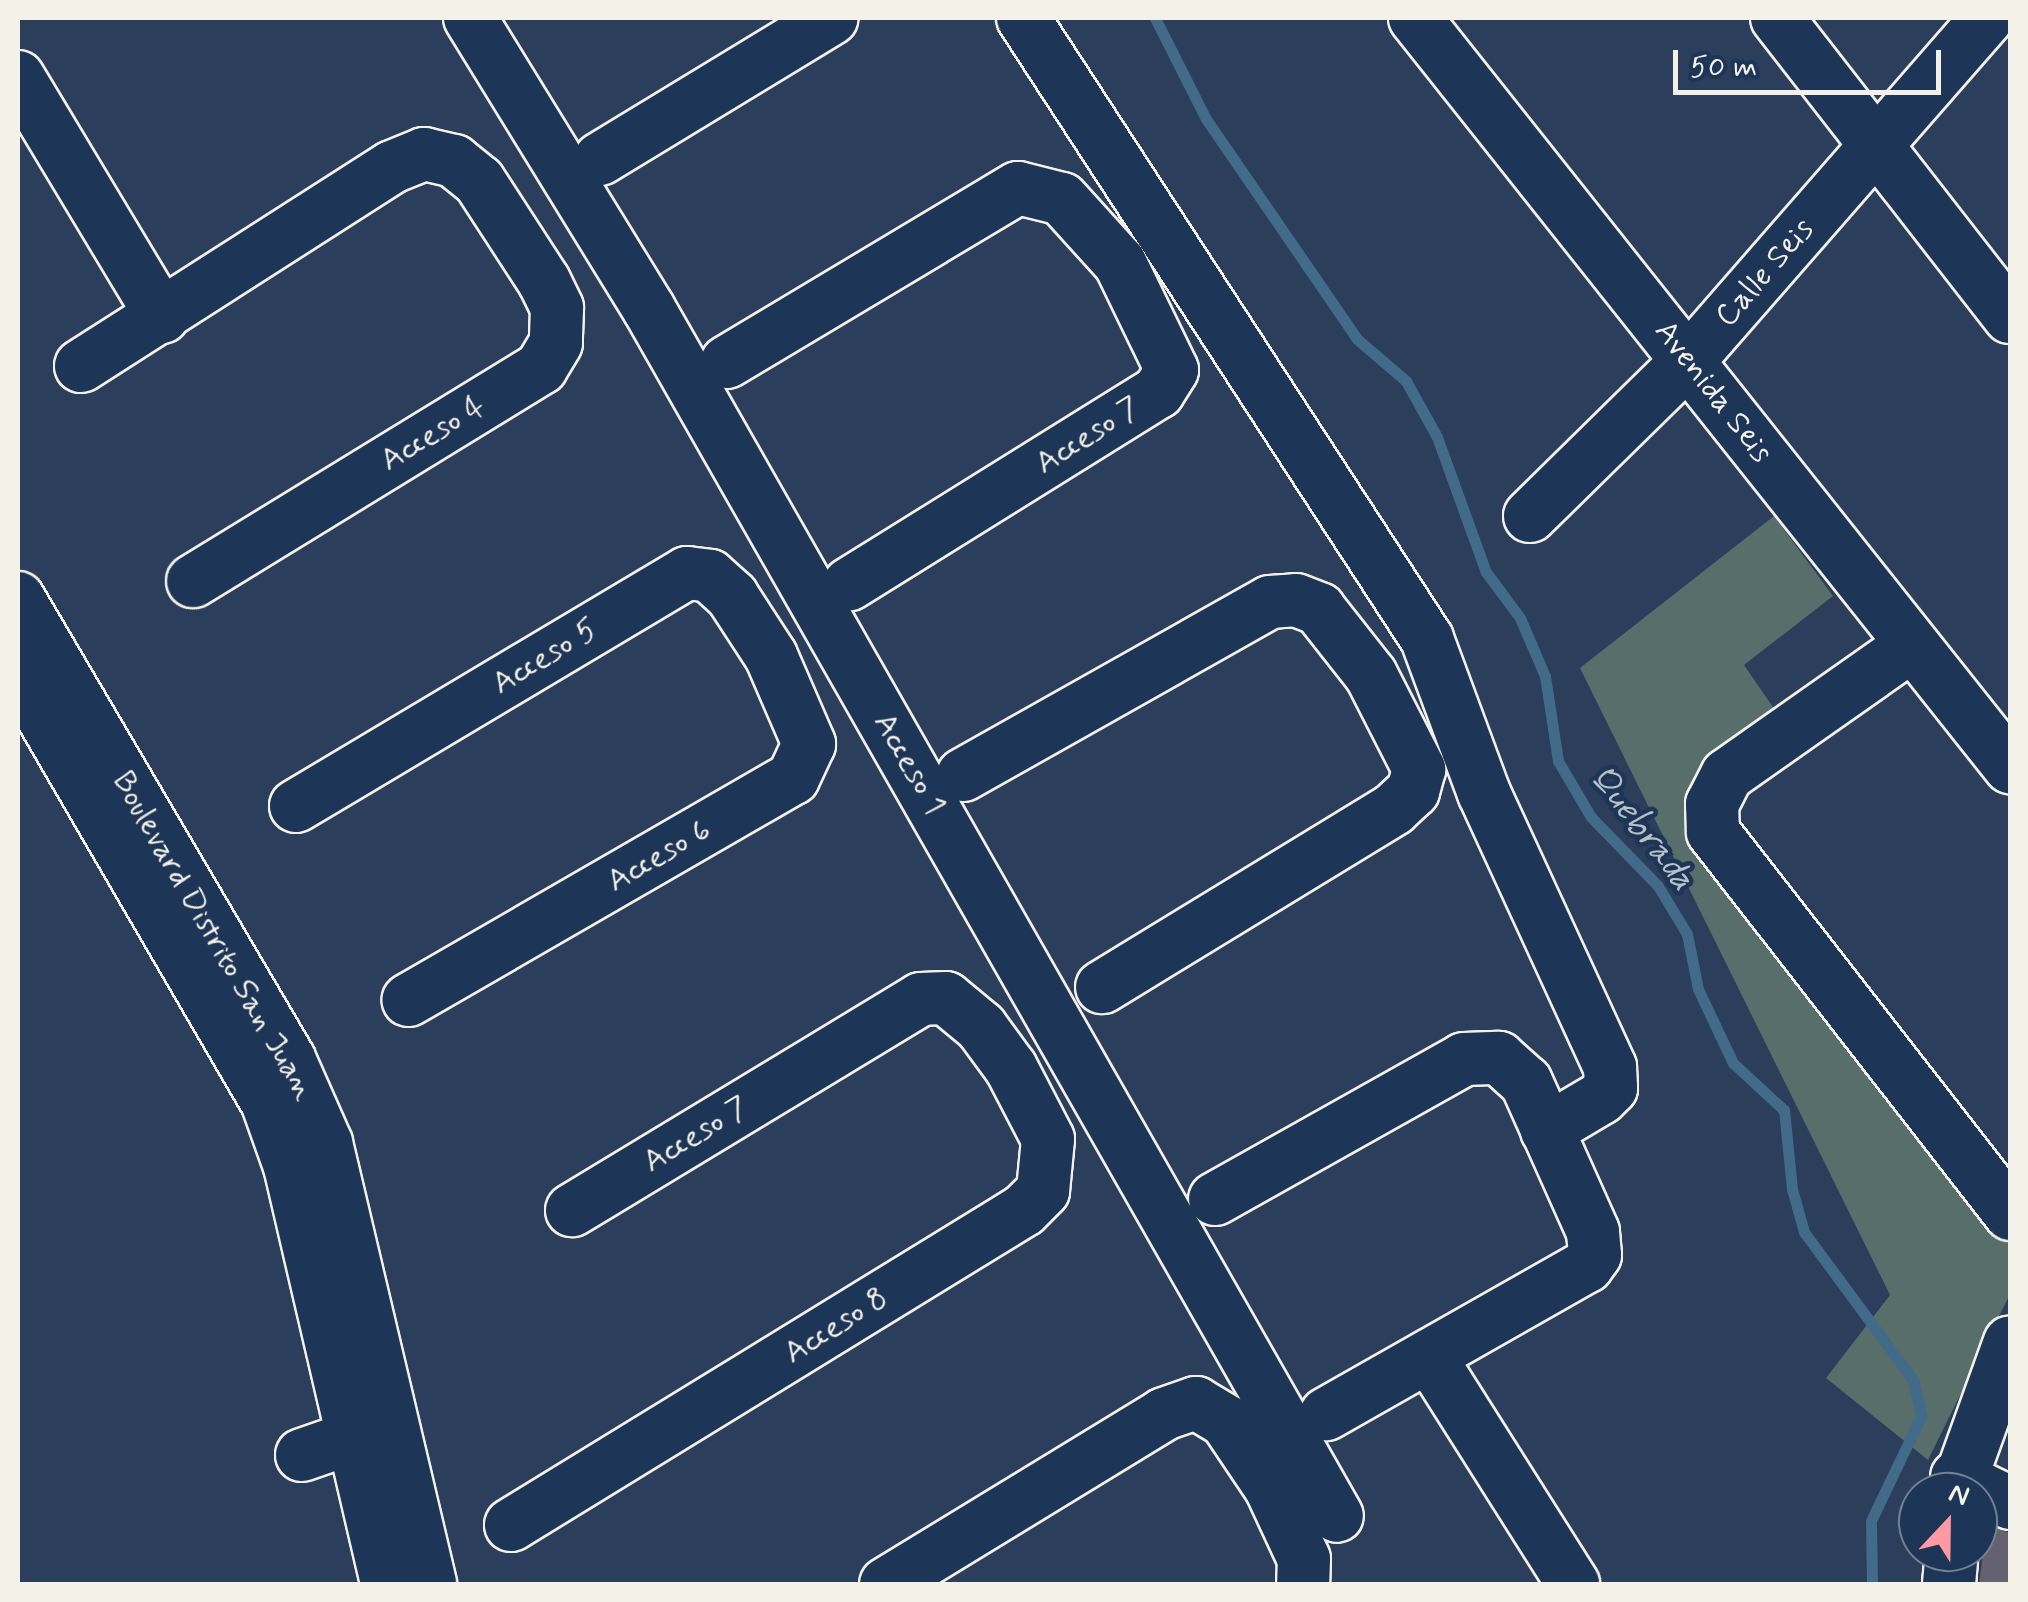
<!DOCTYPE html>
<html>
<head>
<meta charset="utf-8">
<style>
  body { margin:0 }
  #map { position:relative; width:2028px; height:1602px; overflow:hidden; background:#2b3e5c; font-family:Mynerve,sans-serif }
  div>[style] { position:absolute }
  .green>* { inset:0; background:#576e6a }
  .stream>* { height:11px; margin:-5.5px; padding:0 5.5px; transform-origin:5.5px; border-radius:5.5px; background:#426a89 }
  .building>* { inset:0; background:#646170 }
  .roads { filter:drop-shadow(2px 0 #f4f1e8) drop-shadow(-2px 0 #f4f1e8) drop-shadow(0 2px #f4f1e8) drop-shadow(0 -2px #f4f1e8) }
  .minor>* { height:52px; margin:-26px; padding:0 26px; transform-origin:26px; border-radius:26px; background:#1d3557 }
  span { translate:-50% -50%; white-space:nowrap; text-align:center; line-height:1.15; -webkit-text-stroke:9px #1d3557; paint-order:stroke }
  .street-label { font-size:32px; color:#f4f1e8 }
  .water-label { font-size:35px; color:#b6c2c7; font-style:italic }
  .frame { position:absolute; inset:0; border:20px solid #f4f1e8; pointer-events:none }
  .north { position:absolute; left:1898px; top:1472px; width:100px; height:100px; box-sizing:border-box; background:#1d3557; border:2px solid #738091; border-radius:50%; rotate:22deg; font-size:28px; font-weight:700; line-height:40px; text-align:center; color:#f4f1e8 }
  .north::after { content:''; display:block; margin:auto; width:35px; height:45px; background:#ff9aa2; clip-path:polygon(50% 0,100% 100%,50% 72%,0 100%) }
  .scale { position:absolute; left:1673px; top:50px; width:268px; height:45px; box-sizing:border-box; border:5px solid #f4f1e8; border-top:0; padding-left:12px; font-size:30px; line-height:35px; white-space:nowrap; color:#f4f1e8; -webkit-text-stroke:8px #1d3557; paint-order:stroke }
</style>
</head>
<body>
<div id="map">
  <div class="green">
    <div style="clip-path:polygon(1774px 516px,1833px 596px,1744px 665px,1775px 710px,1694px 779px,1686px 795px,1689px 811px,2010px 1241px,2010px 1294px,1928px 1460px,1826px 1378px,1890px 1295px,1580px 668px)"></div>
  </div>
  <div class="stream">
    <div style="left:1155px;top:18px;width:113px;rotate:63.2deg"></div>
    <div style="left:1206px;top:119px;width:267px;rotate:55.5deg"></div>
    <div style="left:1357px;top:339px;width:65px;rotate:40.6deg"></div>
    <div style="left:1406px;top:381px;width:64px;rotate:61deg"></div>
    <div style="left:1437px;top:437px;width:144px;rotate:70.1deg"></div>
    <div style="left:1486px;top:572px;width:57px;rotate:53.5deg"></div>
    <div style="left:1520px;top:618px;width:63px;rotate:66.7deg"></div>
    <div style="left:1545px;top:676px;width:86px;rotate:81.3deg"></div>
    <div style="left:1558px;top:761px;width:65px;rotate:59.5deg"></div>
    <div style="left:1591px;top:817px;width:96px;rotate:45.8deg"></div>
    <div style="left:1658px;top:886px;width:56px;rotate:58.9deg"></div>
    <div style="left:1687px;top:934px;width:56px;rotate:78.7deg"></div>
    <div style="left:1698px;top:989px;width:82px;rotate:64.7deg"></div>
    <div style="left:1733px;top:1063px;width:69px;rotate:42.7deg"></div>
    <div style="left:1784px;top:1110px;width:79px;rotate:84.2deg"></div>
    <div style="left:1792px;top:1189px;width:45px;rotate:74.4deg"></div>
    <div style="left:1804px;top:1232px;width:184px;rotate:53.6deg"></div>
    <div style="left:1913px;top:1380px;width:37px;rotate:77deg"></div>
    <div style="left:1921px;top:1416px;width:116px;rotate:115.5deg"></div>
    <div style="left:1871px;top:1521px;width:63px;rotate:89.1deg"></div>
  </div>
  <div class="building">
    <div style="clip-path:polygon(1987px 1525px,2010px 1533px,2010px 1584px,1979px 1584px)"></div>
  </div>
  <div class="roads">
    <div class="minor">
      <div style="left:470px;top:18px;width:342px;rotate:58.4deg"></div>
      <div style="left:649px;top:309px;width:1389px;rotate:60.32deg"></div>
      <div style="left:1023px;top:18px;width:741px;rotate:56.95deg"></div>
      <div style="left:1427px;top:639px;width:164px;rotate:69.7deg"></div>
      <div style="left:1484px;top:793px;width:302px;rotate:65.3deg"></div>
      <div style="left:1610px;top:1067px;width:21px;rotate:87deg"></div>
      <div style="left:1611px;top:1088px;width:14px;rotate:135deg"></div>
      <div style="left:1601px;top:1098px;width:63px;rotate:149.3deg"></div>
      <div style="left:1415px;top:18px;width:957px;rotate:51.54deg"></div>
      <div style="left:1777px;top:18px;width:379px;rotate:52.1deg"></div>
      <div style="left:18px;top:77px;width:280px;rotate:59deg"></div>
      <div style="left:600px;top:159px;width:271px;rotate:-31.3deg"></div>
      <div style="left:727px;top:362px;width:339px;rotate:-30.9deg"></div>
      <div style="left:1018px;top:188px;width:45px;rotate:14deg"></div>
      <div style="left:1062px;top:199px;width:86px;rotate:47.8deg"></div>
      <div style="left:1120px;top:263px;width:119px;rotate:64.1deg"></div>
      <div style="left:1172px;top:370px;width:26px;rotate:122deg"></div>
      <div style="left:1158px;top:392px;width:364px;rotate:148.1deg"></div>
      <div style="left:81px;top:366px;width:369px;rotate:-32.6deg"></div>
      <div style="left:392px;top:167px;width:35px;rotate:-22deg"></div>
      <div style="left:424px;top:154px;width:31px;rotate:13deg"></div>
      <div style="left:454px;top:161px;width:32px;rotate:39deg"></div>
      <div style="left:479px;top:181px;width:119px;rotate:57deg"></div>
      <div style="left:544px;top:281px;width:30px;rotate:64deg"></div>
      <div style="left:557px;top:308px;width:35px;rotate:92deg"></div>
      <div style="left:556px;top:343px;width:29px;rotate:121deg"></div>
      <div style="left:541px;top:368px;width:408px;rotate:148.5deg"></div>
      <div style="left:1530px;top:516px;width:221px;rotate:-44.5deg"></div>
      <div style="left:1688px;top:361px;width:455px;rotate:-48.9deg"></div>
      <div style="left:18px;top:598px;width:535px;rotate:59.55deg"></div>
      <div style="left:289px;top:1059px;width:92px;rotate:66.2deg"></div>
      <div style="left:326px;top:1143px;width:453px;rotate:76.7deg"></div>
      <div style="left:1912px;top:645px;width:226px;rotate:144.9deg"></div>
      <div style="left:1727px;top:775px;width:33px;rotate:117deg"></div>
      <div style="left:1712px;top:804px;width:28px;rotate:88deg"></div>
      <div style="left:1713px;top:832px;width:484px;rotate:52.1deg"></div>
      <div style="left:18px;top:674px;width:497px;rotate:59.8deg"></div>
      <div style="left:268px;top:1104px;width:66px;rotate:70.5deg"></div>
      <div style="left:290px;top:1166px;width:429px;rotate:76.9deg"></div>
      <div style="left:963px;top:775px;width:352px;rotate:-29.4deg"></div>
      <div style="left:1270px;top:602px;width:26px;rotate:-4deg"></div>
      <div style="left:1296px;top:600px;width:25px;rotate:21deg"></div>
      <div style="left:1319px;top:609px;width:84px;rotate:51.8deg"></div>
      <div style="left:1371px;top:675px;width:106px;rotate:62.9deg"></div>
      <div style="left:1419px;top:769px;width:23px;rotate:105deg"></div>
      <div style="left:1413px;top:791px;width:26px;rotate:137deg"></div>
      <div style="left:1394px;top:809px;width:342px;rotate:148.6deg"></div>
      <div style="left:296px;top:806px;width:455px;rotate:-30.8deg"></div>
      <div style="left:687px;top:573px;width:23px;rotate:7deg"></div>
      <div style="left:710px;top:576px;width:30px;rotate:42deg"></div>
      <div style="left:732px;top:596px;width:72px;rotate:57deg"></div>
      <div style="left:771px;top:656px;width:96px;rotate:66.6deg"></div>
      <div style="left:809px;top:744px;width:38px;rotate:115deg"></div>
      <div style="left:793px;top:778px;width:444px;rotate:150deg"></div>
      <div style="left:1215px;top:1199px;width:286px;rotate:-29.3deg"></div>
      <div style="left:1464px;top:1059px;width:35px;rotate:-2deg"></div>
      <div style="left:1499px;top:1058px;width:36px;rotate:42deg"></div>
      <div style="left:1526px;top:1082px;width:164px;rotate:65.9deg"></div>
      <div style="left:1593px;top:1232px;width:23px;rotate:85deg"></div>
      <div style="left:1595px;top:1255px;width:14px;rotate:126deg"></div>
      <div style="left:1587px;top:1266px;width:300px;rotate:150.4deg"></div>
      <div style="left:1429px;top:1356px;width:270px;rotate:57.7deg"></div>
      <div style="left:302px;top:1455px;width:86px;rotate:-19.1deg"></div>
      <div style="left:1957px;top:1477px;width:59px;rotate:26.1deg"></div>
      <div style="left:1956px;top:1492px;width:159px;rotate:-70.2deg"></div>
      <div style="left:511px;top:1525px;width:602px;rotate:-31.55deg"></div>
      <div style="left:1024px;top:1210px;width:27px;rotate:-45deg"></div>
      <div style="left:1043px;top:1191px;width:52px;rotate:-84.5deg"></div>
      <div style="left:1048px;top:1139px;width:80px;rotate:-117.5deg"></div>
      <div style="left:1011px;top:1068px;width:51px;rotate:-126.2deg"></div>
      <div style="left:981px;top:1027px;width:45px;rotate:-140.4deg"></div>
      <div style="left:946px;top:998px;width:25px;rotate:178deg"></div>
      <div style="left:921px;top:999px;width:408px;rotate:148.8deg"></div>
      <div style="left:886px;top:1584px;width:326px;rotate:-31.4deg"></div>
      <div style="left:1164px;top:1414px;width:34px;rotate:-19deg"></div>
      <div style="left:1196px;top:1403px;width:35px;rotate:31deg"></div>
      <div style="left:1226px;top:1421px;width:81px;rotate:56.1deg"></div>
      <div style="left:1271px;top:1488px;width:78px;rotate:65.1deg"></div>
      <div style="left:1304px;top:1559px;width:25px;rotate:92deg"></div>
      <div style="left:1949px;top:1584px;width:32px;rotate:-85deg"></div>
    </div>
  </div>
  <div class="street-label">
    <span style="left:1765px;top:273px;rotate:-49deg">Calle Seis</span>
    <span style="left:1713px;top:392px;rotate:52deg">Avenida Seis</span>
    <span style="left:433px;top:434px;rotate:-31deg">Acceso 4</span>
    <span style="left:1088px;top:436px;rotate:-32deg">Acceso 7</span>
    <span style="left:545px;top:657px;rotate:-31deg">Acceso 5</span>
    <span style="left:909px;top:764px;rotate:60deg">Acceso 1</span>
    <span style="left:659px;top:856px;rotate:-30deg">Acceso 6</span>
    <span style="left:213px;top:936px;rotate:60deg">Boulevard Distrito San Juan</span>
    <span style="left:696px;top:1135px;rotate:-31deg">Acceso 7</span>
    <span style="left:836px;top:1326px;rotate:-32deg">Acceso 8</span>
  </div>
  <div class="water-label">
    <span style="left:1642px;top:828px;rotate:52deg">Quebrada</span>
  </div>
  <div class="frame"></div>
  <div class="north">N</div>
  <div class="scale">50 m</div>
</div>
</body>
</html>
